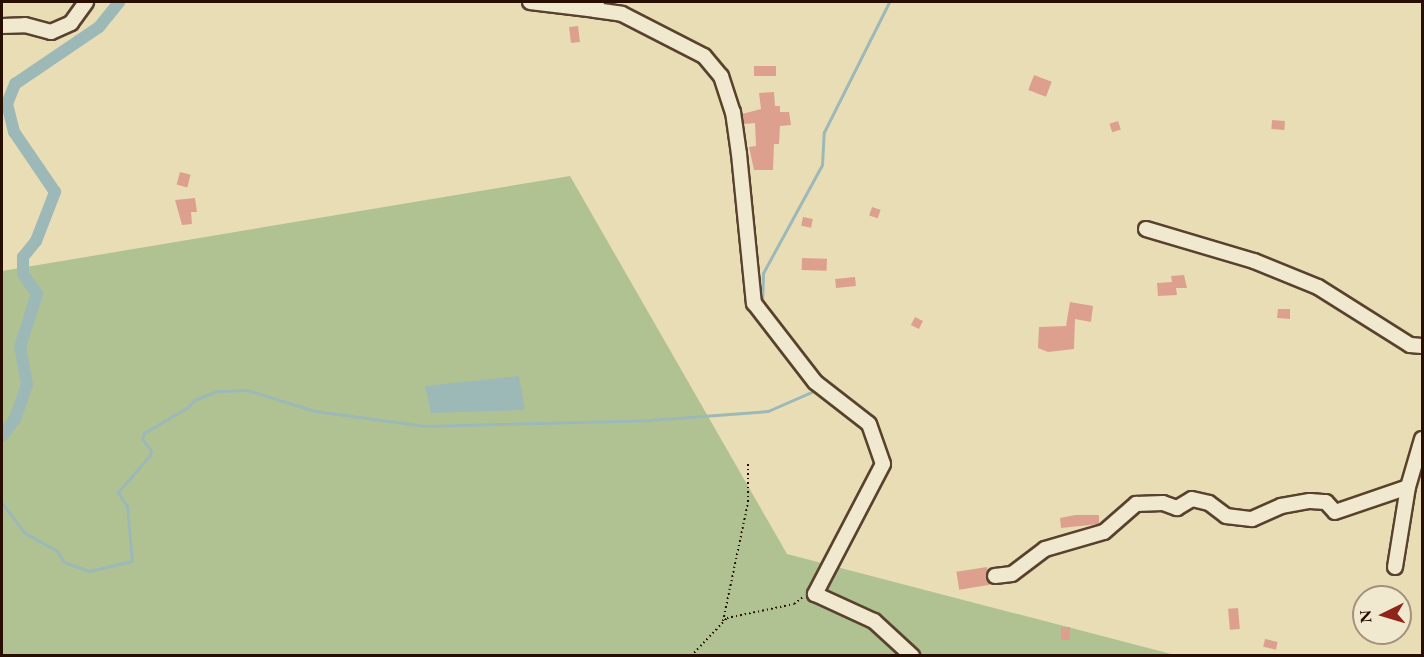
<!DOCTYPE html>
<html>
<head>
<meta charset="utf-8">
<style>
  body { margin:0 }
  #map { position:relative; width:1424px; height:657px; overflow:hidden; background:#e9ddb5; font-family:"EB Garamond",serif }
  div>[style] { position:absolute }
  .green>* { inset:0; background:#b0c292 }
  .water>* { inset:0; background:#9cb9b8 }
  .stream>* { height:3px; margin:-1.5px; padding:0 1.5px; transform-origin:1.5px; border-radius:1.5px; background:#9cb9b8 }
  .canal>* { height:12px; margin:-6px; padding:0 6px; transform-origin:6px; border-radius:6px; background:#9cb9b8 }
  .building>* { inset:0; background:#dda08e; transform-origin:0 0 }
  .path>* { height:2px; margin-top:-1px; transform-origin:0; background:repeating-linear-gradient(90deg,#280e01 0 1.5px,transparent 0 4.5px) }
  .roads { filter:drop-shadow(2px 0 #58422e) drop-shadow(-2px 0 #58422e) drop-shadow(0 2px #58422e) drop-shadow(0 -2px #58422e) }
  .minor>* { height:14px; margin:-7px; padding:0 7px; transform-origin:7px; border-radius:7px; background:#f1e9cf }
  span { translate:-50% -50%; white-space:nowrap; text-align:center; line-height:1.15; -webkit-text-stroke:6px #f1e9cf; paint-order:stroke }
  .frame { position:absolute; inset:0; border:3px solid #280e01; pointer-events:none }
  .north { position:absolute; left:1352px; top:585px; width:60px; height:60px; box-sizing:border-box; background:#f1e9cf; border:2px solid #a1917d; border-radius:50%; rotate:265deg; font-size:16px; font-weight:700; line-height:24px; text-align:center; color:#280e01 }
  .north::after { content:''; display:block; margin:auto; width:21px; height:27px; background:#8f2418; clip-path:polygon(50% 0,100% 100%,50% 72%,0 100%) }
</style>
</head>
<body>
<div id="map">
  <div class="green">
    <div style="clip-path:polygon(570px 176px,787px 554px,1175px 655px,2px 656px,2px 271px)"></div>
  </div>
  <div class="water">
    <div style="clip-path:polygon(519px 376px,525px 410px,431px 413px,425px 386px)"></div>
  </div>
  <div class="stream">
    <div style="left:762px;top:304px;width:31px;rotate:-88deg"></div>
    <div style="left:763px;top:273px;width:123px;rotate:-61.4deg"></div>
    <div style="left:822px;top:165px;width:33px;rotate:-87deg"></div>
    <div style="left:824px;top:132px;width:145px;rotate:-63.4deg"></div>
    <div style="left:2px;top:503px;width:38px;rotate:53deg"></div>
    <div style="left:25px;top:533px;width:37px;rotate:29deg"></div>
    <div style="left:57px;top:551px;width:13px;rotate:58deg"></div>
    <div style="left:64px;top:562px;width:27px;rotate:20deg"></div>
    <div style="left:89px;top:571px;width:44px;rotate:-13.1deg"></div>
    <div style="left:132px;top:561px;width:55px;rotate:-95.2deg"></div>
    <div style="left:127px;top:506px;width:17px;rotate:-123deg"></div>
    <div style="left:118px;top:492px;width:49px;rotate:-49.1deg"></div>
    <div style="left:150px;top:455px;width:5px;rotate:-79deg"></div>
    <div style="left:151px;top:450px;width:14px;rotate:-129deg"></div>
    <div style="left:142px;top:439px;width:6px;rotate:-72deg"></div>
    <div style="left:144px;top:433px;width:51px;rotate:-30.6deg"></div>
    <div style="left:188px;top:407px;width:9px;rotate:-49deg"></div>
    <div style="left:194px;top:400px;width:26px;rotate:-21deg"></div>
    <div style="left:218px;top:391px;width:29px;rotate:-2deg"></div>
    <div style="left:247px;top:390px;width:71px;rotate:17.2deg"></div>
    <div style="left:315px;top:411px;width:111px;rotate:7.8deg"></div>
    <div style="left:425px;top:426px;width:224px;rotate:-1.5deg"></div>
    <div style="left:649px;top:420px;width:119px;rotate:-4.3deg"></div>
    <div style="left:768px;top:411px;width:52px;rotate:-23.6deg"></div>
  </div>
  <div class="canal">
    <div style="left:2px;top:436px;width:21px;rotate:-53deg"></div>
    <div style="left:15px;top:419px;width:36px;rotate:-71deg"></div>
    <div style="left:27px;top:385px;width:39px;rotate:-100deg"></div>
    <div style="left:20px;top:347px;width:56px;rotate:-72.2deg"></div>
    <div style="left:37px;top:294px;width:24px;rotate:-125deg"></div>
    <div style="left:23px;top:274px;width:17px;rotate:-90deg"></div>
    <div style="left:23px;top:257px;width:21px;rotate:-51deg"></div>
    <div style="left:36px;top:241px;width:53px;rotate:-68.8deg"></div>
    <div style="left:55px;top:192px;width:73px;rotate:-124.3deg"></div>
    <div style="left:14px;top:132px;width:29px;rotate:-104deg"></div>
    <div style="left:7px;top:104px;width:22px;rotate:-68deg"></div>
    <div style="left:15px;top:84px;width:102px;rotate:-34.2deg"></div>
    <div style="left:99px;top:27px;width:32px;rotate:-51deg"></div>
  </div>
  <div class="building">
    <div style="left:578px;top:26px;width:16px;height:9px;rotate:83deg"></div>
    <div style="left:776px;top:66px;width:10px;height:22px;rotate:90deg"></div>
    <div style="left:1034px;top:75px;width:19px;height:16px;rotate:21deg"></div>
    <div style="clip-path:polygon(774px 92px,775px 106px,780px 106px,780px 112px,789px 112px,791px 125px,780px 126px,779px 144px,774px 144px,773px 170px,754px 170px,749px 147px,756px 146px,755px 123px,744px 124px,742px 114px,761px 109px,759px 93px)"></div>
    <div style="left:1272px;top:120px;width:13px;height:9px;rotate:4deg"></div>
    <div style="left:1118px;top:121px;width:9px;height:9px;rotate:72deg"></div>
    <div style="left:180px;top:172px;width:11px;height:13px;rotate:15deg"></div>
    <div style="clip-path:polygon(195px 198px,197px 212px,191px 212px,192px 224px,182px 225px,175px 200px)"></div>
    <div style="left:872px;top:207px;width:9px;height:9px;rotate:18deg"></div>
    <div style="left:803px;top:217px;width:10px;height:9px;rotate:11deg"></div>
    <div style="left:802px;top:258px;width:25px;height:12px;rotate:2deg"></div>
    <div style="clip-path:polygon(1184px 275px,1187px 288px,1176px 288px,1177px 295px,1158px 296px,1157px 283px,1172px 282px,1171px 276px)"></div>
    <div style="left:855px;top:277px;width:9px;height:20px;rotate:84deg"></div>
    <div style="clip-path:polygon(1070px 302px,1093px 306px,1091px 322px,1075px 319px,1074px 349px,1048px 352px,1038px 348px,1039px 327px,1066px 326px)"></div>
    <div style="clip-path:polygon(1278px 309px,1290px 309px,1290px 319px,1277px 318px)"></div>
    <div style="left:915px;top:317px;width:9px;height:9px;rotate:27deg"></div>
    <div style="clip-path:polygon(1075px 515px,1099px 515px,1099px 524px,1061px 528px,1060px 518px)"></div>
    <div style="left:987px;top:567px;width:18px;height:31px;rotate:81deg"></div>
    <div style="left:1238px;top:608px;width:21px;height:10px;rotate:85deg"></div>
    <div style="left:1061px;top:627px;width:9px;height:13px"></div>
    <div style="left:1265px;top:639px;width:13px;height:8px;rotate:13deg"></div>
  </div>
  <div class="path">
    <div style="left:723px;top:621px;width:122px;rotate:-78.1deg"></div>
    <div style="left:748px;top:502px;width:41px;rotate:-90deg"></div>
    <div style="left:691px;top:656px;width:52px;rotate:-46.5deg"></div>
    <div style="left:727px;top:618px;width:68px;rotate:-11.8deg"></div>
    <div style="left:794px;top:604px;width:11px;rotate:-38deg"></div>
  </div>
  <div class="roads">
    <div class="minor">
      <div style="left:530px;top:2px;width:65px;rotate:7deg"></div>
      <div style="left:597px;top:2px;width:8px;rotate:104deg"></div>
      <div style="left:595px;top:10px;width:27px;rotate:8deg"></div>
      <div style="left:622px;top:14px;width:92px;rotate:27.1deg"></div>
      <div style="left:704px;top:56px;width:26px;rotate:50deg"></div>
      <div style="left:721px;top:76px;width:38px;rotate:72deg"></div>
      <div style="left:733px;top:112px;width:42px;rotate:81.9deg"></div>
      <div style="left:739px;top:154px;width:150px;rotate:84.3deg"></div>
      <div style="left:754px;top:303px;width:100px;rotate:52.3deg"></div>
      <div style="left:815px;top:382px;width:68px;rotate:37.9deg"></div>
      <div style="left:869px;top:424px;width:42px;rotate:70.7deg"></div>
      <div style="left:883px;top:464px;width:147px;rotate:117.6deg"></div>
      <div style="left:815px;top:594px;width:65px;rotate:24.6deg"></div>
      <div style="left:874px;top:621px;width:52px;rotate:42.6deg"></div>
      <div style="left:2px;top:26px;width:23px;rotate:-2deg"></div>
      <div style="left:25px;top:25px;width:27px;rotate:15deg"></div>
      <div style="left:51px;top:32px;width:22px;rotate:-24deg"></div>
      <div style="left:71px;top:23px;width:26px;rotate:-54deg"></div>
      <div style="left:1146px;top:229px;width:113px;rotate:16.5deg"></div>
      <div style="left:1254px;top:261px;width:69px;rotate:22.1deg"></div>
      <div style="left:1318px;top:287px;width:109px;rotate:32.2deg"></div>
      <div style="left:1410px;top:345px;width:12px;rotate:5deg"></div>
      <div style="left:1395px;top:567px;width:81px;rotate:-80.8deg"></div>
      <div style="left:1408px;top:487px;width:50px;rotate:-73.7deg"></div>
      <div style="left:995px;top:576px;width:17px;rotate:-7deg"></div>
      <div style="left:1012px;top:574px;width:41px;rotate:-37.1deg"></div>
      <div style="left:1045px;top:549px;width:61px;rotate:-16.1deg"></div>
      <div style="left:1104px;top:532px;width:43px;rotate:-41.2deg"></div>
      <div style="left:1136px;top:504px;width:27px;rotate:-2deg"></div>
      <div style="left:1163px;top:503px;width:15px;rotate:20deg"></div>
      <div style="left:1177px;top:508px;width:17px;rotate:-31deg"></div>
      <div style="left:1192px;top:499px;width:17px;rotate:13deg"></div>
      <div style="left:1209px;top:503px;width:21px;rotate:37deg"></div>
      <div style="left:1226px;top:516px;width:26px;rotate:7deg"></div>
      <div style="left:1252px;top:519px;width:32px;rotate:-24deg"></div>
      <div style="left:1281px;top:506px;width:29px;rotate:-10deg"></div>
      <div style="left:1310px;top:501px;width:16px;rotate:4deg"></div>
      <div style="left:1326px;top:502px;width:13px;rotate:48deg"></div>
      <div style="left:1335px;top:512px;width:77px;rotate:-18.9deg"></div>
    </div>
  </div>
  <div class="frame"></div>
  <div class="north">N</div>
</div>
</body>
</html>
